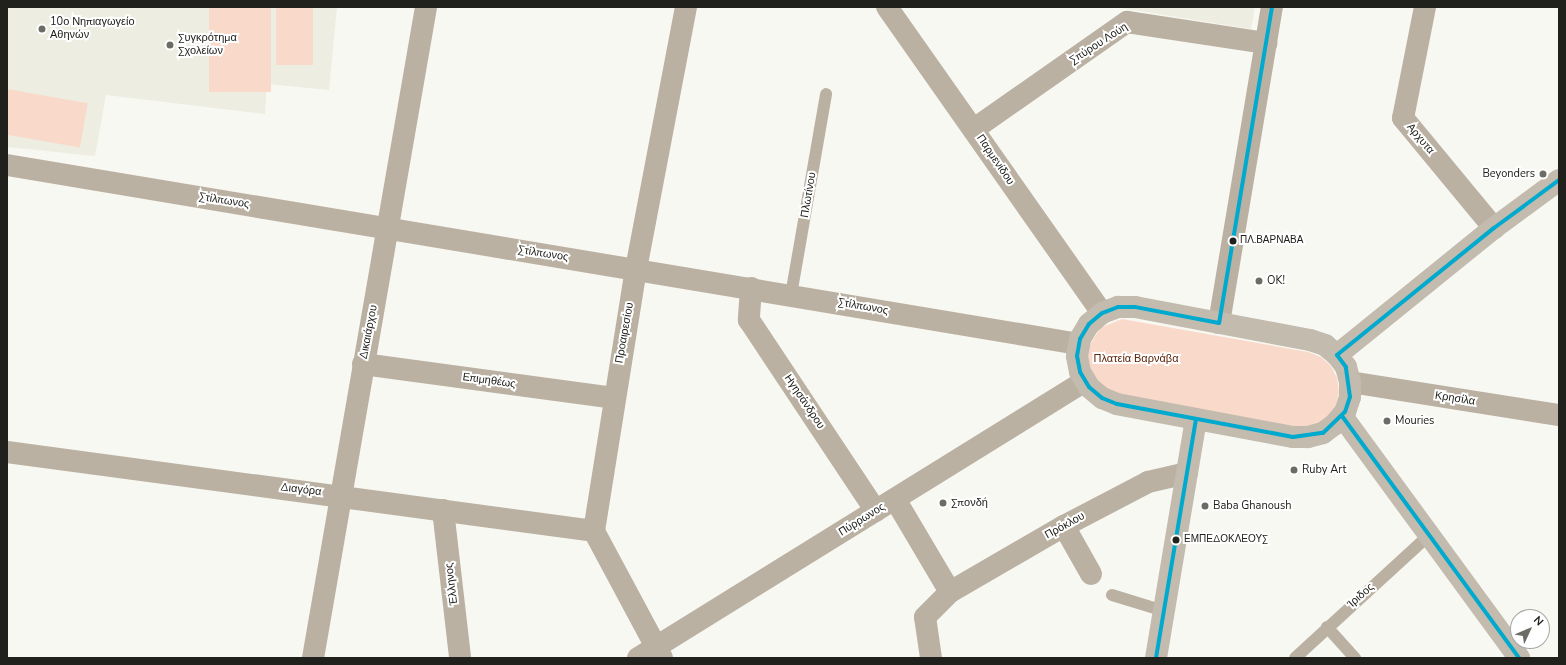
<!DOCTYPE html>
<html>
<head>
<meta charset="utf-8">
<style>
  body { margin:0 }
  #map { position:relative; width:1566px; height:665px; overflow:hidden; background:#f8f8f3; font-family:"Nunito Sans",sans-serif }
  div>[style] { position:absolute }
  .built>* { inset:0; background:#edede1 }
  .green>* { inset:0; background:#f9d9ca; transform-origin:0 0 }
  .lane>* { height:12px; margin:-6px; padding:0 6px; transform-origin:6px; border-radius:6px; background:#bbb1a3 }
  .street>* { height:22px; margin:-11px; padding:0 11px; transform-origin:11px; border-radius:11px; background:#bbb1a3 }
  .secondary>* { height:22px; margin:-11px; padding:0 11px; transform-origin:11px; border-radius:11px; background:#c2bbae }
  .bus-1>* { height:4px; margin:-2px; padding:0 2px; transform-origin:2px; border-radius:2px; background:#00a9ce }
  .dots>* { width:11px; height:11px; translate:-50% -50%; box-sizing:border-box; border:2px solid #fff; border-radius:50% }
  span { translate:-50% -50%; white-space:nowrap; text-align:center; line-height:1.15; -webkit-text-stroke:4px #fff; paint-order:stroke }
  .bus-label { font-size:10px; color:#20201c }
  .left { translate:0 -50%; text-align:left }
  .poi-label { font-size:11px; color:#20201c }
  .right { translate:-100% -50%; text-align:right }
  .street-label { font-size:11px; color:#20201c }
  .park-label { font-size:11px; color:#5c2309 }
  .frame { position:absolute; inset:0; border:8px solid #20201c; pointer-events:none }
  .north { position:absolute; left:1510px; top:609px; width:40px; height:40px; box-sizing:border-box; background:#fff; border:1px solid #a6a6a4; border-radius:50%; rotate:46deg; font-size:11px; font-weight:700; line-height:16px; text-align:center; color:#20201c }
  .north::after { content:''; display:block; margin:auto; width:14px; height:18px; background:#6c6c67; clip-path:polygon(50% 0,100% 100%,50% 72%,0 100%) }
</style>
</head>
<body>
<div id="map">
  <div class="built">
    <div style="clip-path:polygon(7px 7px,337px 7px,329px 90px,267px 84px,265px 114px,106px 95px,95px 156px,7px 147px)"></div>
    <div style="clip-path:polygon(1115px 7px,1255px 7px,1251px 29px)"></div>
  </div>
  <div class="green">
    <div style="left:209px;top:7px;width:62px;height:85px"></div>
    <div style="left:276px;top:7px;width:37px;height:58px"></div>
    <div style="left:7px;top:89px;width:82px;height:45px;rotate:10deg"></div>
    <div style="clip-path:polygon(1122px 319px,1308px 352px,1321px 357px,1331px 366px,1337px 378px,1339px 392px,1336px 405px,1329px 416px,1318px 425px,1306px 429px,1118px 396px,1097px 383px,1087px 362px,1088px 349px,1100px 328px)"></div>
  </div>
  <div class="lane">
    <div style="left:791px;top:295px;width:204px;rotate:-80.1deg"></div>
    <div style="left:1112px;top:595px;width:54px;rotate:17.1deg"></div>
    <div style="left:1327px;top:627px;width:42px;rotate:47.9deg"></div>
    <div style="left:1295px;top:658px;width:182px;rotate:-42.5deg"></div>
  </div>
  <div class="street">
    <div style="left:887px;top:7px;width:374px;rotate:54.9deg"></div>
    <div style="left:1425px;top:7px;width:113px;rotate:101.2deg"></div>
    <div style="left:1403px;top:118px;width:143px;rotate:50.4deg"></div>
    <div style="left:974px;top:129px;width:187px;rotate:-35deg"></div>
    <div style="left:1127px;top:22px;width:141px;rotate:8.6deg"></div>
    <div style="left:7px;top:165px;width:1087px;rotate:9.48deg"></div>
    <div style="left:751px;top:288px;width:32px;rotate:94deg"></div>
    <div style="left:749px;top:320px;width:229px;rotate:56.4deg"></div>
    <div style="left:1219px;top:323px;width:320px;rotate:-80.5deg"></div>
    <div style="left:363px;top:364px;width:253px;rotate:7.7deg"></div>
    <div style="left:1350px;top:382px;width:212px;rotate:9deg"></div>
    <div style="left:7px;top:452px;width:592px;rotate:7.66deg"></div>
    <div style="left:895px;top:499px;width:108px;rotate:59.4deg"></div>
    <div style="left:443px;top:510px;width:149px;rotate:83.4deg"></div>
    <div style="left:1064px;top:526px;width:55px;rotate:60.6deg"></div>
    <div style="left:313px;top:658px;width:661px;rotate:-80.15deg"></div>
    <div style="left:638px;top:658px;width:526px;rotate:-31.79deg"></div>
    <div style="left:662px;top:658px;width:144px;rotate:-118.2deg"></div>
    <div style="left:594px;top:531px;width:265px;rotate:-80.9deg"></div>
    <div style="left:636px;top:269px;width:267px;rotate:-79.2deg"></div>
    <div style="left:931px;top:658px;width:41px;rotate:-98.3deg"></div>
    <div style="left:925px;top:617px;width:35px;rotate:-45deg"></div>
    <div style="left:950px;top:592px;width:132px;rotate:-30.1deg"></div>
    <div style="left:1064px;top:526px;width:95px;rotate:-27.6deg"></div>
    <div style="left:1148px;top:482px;width:40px;rotate:-13deg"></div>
  </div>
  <div class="secondary">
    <div style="left:1118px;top:307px;width:17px"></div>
    <div style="left:1135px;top:307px;width:178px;rotate:10.7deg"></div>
    <div style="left:1310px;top:340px;width:16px;rotate:18deg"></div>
    <div style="left:1325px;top:345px;width:16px;rotate:40deg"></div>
    <div style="left:1337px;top:355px;width:15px;rotate:53deg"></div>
    <div style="left:1346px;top:367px;width:16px;rotate:75deg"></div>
    <div style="left:1350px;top:382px;width:15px;rotate:90deg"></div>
    <div style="left:1350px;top:397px;width:16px;rotate:108deg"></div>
    <div style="left:1345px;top:412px;width:16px;rotate:130deg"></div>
    <div style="left:1335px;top:424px;width:15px;rotate:143deg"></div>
    <div style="left:1323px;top:433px;width:16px;rotate:165deg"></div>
    <div style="left:1308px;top:437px;width:15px;rotate:180deg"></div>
    <div style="left:1293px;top:437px;width:179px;rotate:-169.4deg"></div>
    <div style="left:1117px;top:404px;width:16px;rotate:-158deg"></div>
    <div style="left:1102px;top:398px;width:17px;rotate:-140deg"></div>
    <div style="left:1089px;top:387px;width:17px;rotate:-121deg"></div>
    <div style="left:1080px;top:372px;width:16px;rotate:-101deg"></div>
    <div style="left:1077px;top:356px;width:17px;rotate:-80deg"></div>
    <div style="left:1080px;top:339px;width:17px;rotate:-59deg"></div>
    <div style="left:1089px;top:324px;width:17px;rotate:-40deg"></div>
    <div style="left:1102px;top:313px;width:17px;rotate:-21deg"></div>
    <div style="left:1337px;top:355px;width:202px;rotate:-39deg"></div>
    <div style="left:1494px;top:228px;width:81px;rotate:-36.4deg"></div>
    <div style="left:1342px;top:416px;width:300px;rotate:53.8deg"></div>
    <div style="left:1156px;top:658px;width:242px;rotate:-80.5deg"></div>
  </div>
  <div class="bus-1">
    <div style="left:1272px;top:7px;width:320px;rotate:99.5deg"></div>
    <div style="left:1219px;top:323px;width:86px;rotate:-169.2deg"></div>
    <div style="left:1135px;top:307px;width:17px;rotate:180deg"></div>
    <div style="left:1118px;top:307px;width:17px;rotate:159deg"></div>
    <div style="left:1102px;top:313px;width:17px;rotate:140deg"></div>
    <div style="left:1089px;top:324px;width:17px;rotate:121deg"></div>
    <div style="left:1080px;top:339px;width:17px;rotate:100deg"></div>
    <div style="left:1077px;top:356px;width:16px;rotate:79deg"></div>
    <div style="left:1080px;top:372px;width:17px;rotate:59deg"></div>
    <div style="left:1089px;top:387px;width:17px;rotate:40deg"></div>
    <div style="left:1102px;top:398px;width:16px;rotate:22deg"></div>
    <div style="left:1117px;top:404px;width:179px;rotate:10.6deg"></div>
    <div style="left:1293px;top:437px;width:30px;rotate:-8deg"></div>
    <div style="left:1323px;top:433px;width:30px;rotate:-44deg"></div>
    <div style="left:1345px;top:412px;width:16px;rotate:-72deg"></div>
    <div style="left:1350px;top:397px;width:30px;rotate:-98deg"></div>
    <div style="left:1346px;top:367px;width:15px;rotate:-127deg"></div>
    <div style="left:1337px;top:355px;width:202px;rotate:-39deg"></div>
    <div style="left:1494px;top:228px;width:81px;rotate:-36.4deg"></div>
    <div style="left:1342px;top:416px;width:300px;rotate:53.8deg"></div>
    <div style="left:1156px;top:658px;width:242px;rotate:-80.5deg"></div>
  </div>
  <div class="dots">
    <div style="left:42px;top:29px;background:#6c6c67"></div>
    <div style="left:170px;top:45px;background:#6c6c67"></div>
    <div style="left:1543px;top:174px;background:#6c6c67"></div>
    <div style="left:1233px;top:241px;background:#20201c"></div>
    <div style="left:1259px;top:281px;background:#6c6c67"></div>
    <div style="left:1387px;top:421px;background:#6c6c67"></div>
    <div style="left:1294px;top:470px;background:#6c6c67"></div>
    <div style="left:943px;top:503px;background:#6c6c67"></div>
    <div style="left:1205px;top:506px;background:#6c6c67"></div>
    <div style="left:1176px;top:540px;background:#20201c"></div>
  </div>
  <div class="bus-label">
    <span class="left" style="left:1240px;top:241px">ΠΛ.ΒΑΡΝΑΒΑ</span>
    <span class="left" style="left:1184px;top:540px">ΕΜΠΕΔΟΚΛΕΟΥΣ</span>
  </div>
  <div class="poi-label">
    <span class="left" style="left:50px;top:29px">10ο Νηπιαγωγείο<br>Αθηνών</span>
    <span class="left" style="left:178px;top:45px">Συγκρότημα<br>Σχολείων</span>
    <span class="right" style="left:1535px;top:174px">Beyonders</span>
    <span class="left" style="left:1267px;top:281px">OK!</span>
    <span class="left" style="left:1395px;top:421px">Mouries</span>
    <span class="left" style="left:1302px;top:470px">Ruby Art</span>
    <span class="left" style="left:951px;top:503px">Σπονδή</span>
    <span class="left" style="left:1213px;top:506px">Baba Ghanoush</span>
  </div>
  <div class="street-label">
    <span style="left:1099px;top:44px;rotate:-33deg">Σπύρου Λούη</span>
    <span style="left:1420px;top:139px;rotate:50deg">Αρχυτα</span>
    <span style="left:995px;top:160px;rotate:56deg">Παρμενίδου</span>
    <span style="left:809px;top:195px;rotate:-80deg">Πλωτίνου</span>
    <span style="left:224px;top:201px;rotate:9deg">Στίλπωνος</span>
    <span style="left:543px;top:254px;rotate:9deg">Στίλπωνος</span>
    <span style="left:863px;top:307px;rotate:10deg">Στίλπωνος</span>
    <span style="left:369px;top:332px;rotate:-79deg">Δικαιάρχου</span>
    <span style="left:625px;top:333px;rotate:-80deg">Προαιρεσίου</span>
    <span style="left:489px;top:381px;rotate:8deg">Επιμηθέως</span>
    <span style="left:1455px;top:399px;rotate:9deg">Κρησίλα</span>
    <span style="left:804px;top:402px;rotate:56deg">Ηγησάνδρου</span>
    <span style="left:301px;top:490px;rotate:7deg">Διαγόρα</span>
    <span style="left:862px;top:520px;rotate:-32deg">Πύρρωνος</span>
    <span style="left:1065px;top:526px;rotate:-29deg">Πρόκλου</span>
    <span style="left:452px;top:584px;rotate:-97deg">Έλληνος</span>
    <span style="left:1361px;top:596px;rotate:-42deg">Ίριδος</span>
  </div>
  <div class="park-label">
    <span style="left:1136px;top:359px">Πλατεία Βαρνάβα</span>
  </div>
  <div class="frame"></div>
  <div class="north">N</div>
</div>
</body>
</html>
